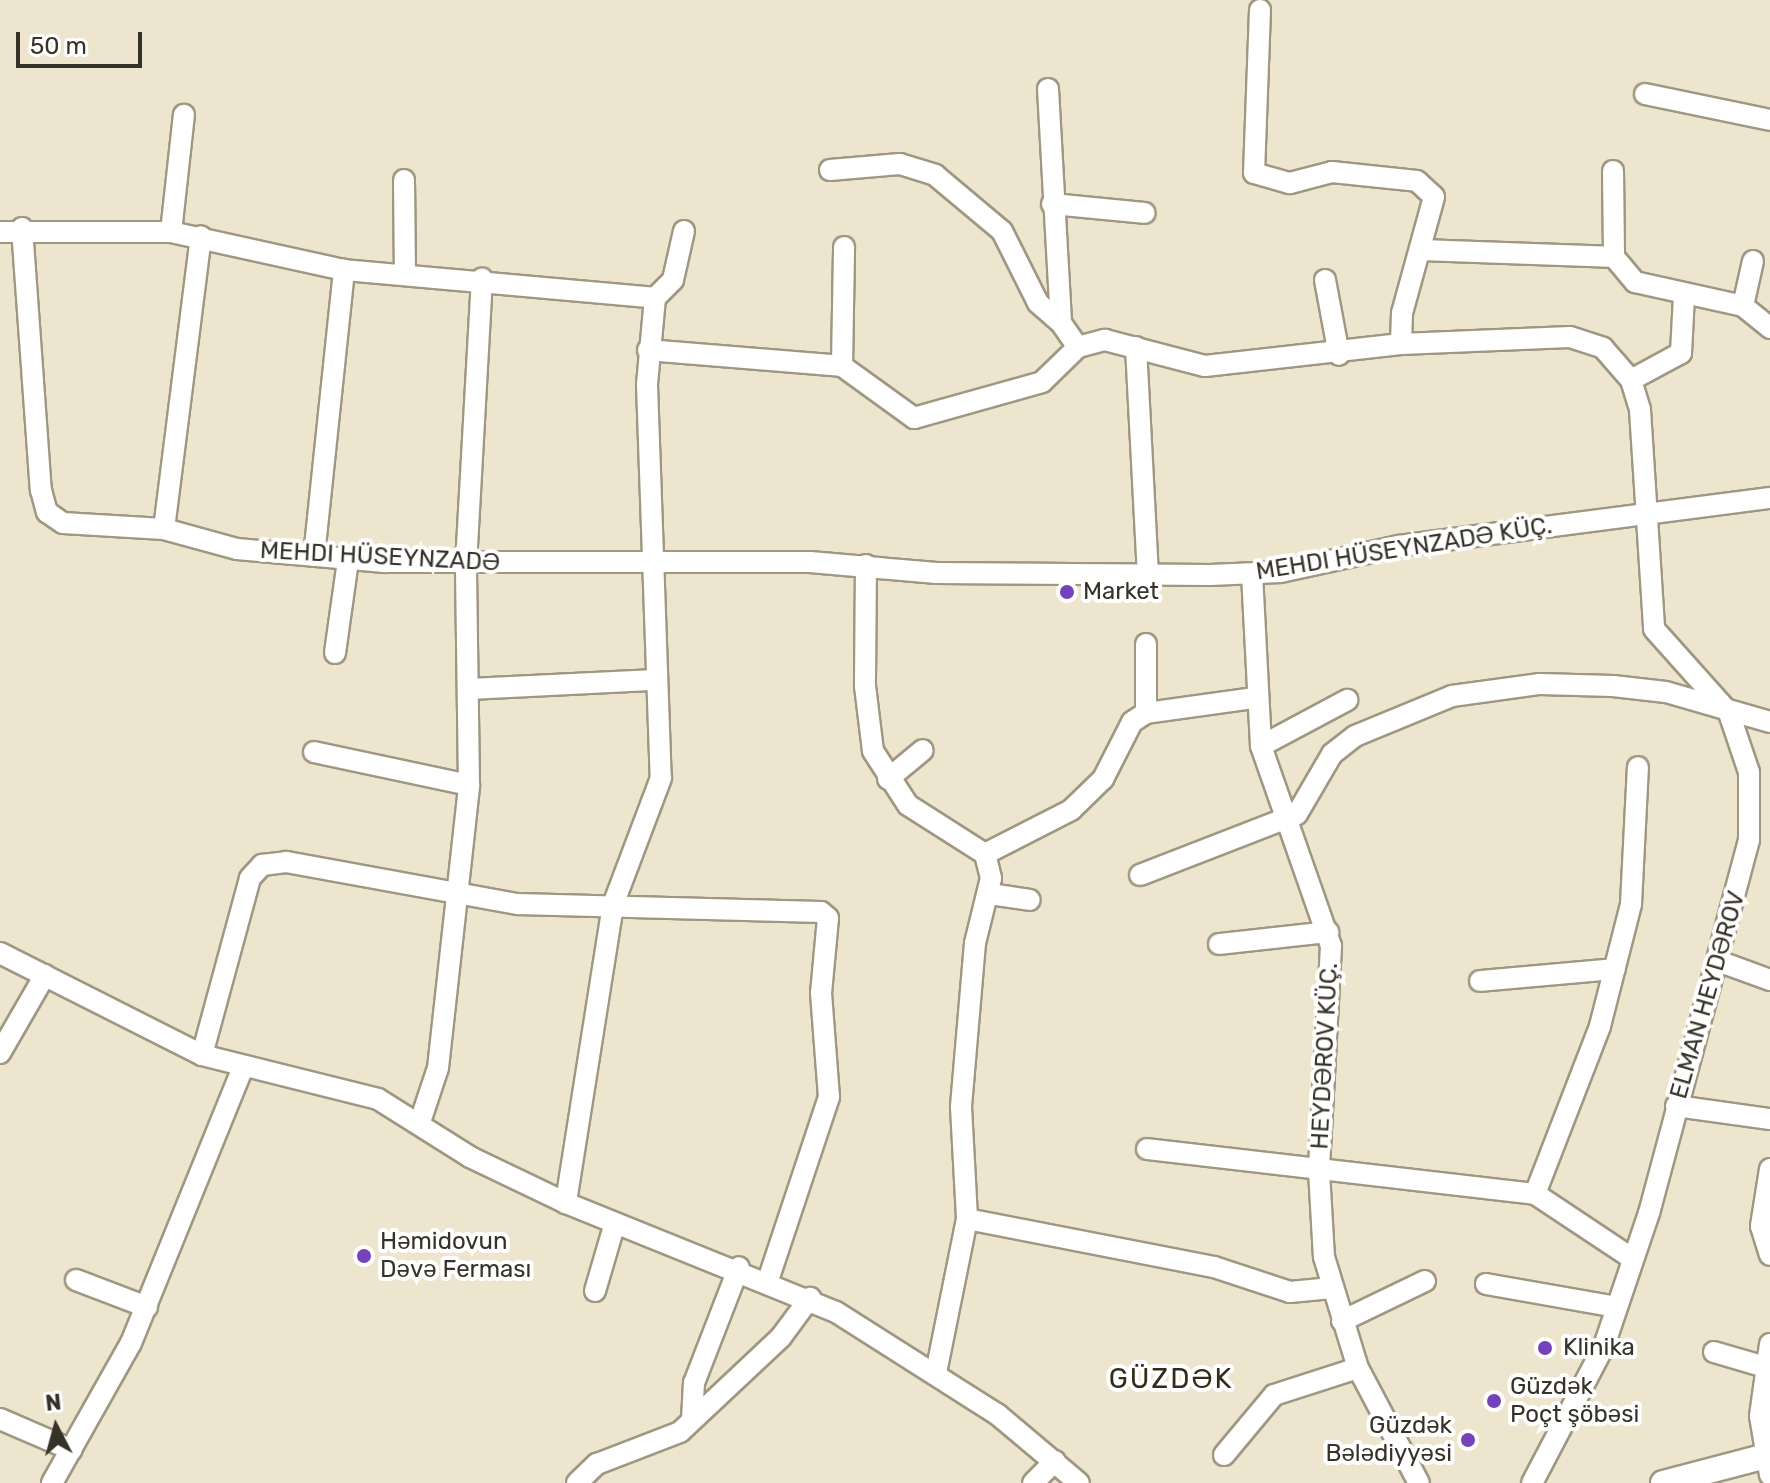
<!DOCTYPE html>
<html>
<head>
<meta charset="utf-8">
<style>
  body { margin:0 }
  #map { position:relative; width:1770px; height:1483px; overflow:hidden; background:#eee5ce; font-family:Rubik,sans-serif }
  div>[style] { position:absolute }
  .roads { filter:drop-shadow(2px 0 #a09782) drop-shadow(-2px 0 #a09782) drop-shadow(0 2px #a09782) drop-shadow(0 -2px #a09782) }
  .minor>* { height:20px; margin:-10px; padding:0 10px; transform-origin:10px; border-radius:10px; background:#fff }
  .tertiary>* { height:24px; margin:-12px; padding:0 12px; transform-origin:12px; border-radius:12px; background:#fff }
  .dots>* { width:22px; height:22px; translate:-50% -50%; box-sizing:border-box; border:4px solid #fff; border-radius:50% }
  span { translate:-50% -50%; white-space:nowrap; text-align:center; line-height:1.15; -webkit-text-stroke:8px #fff; paint-order:stroke }
  .street-label { font-size:24px; color:#353229 }
  .poi-label { font-size:24px; color:#353229 }
  .left { translate:0 -50%; text-align:left }
  .right { translate:-100% -50%; text-align:right }
  .quarter-label { font-size:28px; color:#332c19; letter-spacing:2px }
  .north { position:absolute; left:16px; top:1387px; width:80px; height:80px; -webkit-text-stroke:6px #fff; paint-order:stroke; rotate:354deg; font-size:22px; font-weight:700; line-height:32px; text-align:center; color:#353229 }
  .north::after { content:''; display:block; margin:auto; width:28px; height:36px; background:#353229; clip-path:polygon(50% 0,100% 100%,50% 72%,0 100%) }
  .scale { position:absolute; left:16px; top:32px; width:126px; height:36px; box-sizing:border-box; border:4px solid #353229; border-top:0; padding-left:10px; font-size:24px; line-height:28px; white-space:nowrap; color:#353229; -webkit-text-stroke:6px #fff; paint-order:stroke }
</style>
</head>
<body>
<div id="map">
  <div class="roads">
    <div class="minor">
      <div style="left:1260px;top:10px;width:163px;rotate:92.1deg"></div>
      <div style="left:1254px;top:173px;width:37px;rotate:16deg"></div>
      <div style="left:1290px;top:183px;width:43px;rotate:-14.7deg"></div>
      <div style="left:1332px;top:172px;width:85px;rotate:6deg"></div>
      <div style="left:1417px;top:181px;width:23px;rotate:43deg"></div>
      <div style="left:1434px;top:197px;width:120px;rotate:105.4deg"></div>
      <div style="left:1402px;top:313px;width:31px;rotate:92deg"></div>
      <div style="left:1048px;top:89px;width:234px;rotate:86.8deg"></div>
      <div style="left:1061px;top:323px;width:29px;rotate:55deg"></div>
      <div style="left:1645px;top:94px;width:128px;rotate:11.7deg"></div>
      <div style="left:830px;top:170px;width:70px;rotate:-4.9deg"></div>
      <div style="left:900px;top:164px;width:37px;rotate:17deg"></div>
      <div style="left:935px;top:175px;width:87px;rotate:39.9deg"></div>
      <div style="left:1002px;top:231px;width:80px;rotate:63.4deg"></div>
      <div style="left:1038px;top:303px;width:30px;rotate:41deg"></div>
      <div style="left:1613px;top:171px;width:86px;rotate:89.3deg"></div>
      <div style="left:1614px;top:257px;width:33px;rotate:50deg"></div>
      <div style="left:1635px;top:282px;width:111px;rotate:12.5deg"></div>
      <div style="left:1743px;top:306px;width:35px;rotate:39deg"></div>
      <div style="left:404px;top:180px;width:93px;rotate:89.4deg"></div>
      <div style="left:1052px;top:204px;width:93px;rotate:5.5deg"></div>
      <div style="left:22px;top:228px;width:263px;rotate:85.9deg"></div>
      <div style="left:41px;top:490px;width:23px;rotate:75deg"></div>
      <div style="left:47px;top:512px;width:19px;rotate:35deg"></div>
      <div style="left:63px;top:523px;width:101px;rotate:3.4deg"></div>
      <div style="left:164px;top:529px;width:76px;rotate:15.3deg"></div>
      <div style="left:237px;top:549px;width:148px;rotate:5.1deg"></div>
      <div style="left:384px;top:562px;width:426px"></div>
      <div style="left:810px;top:562px;width:127px;rotate:5deg"></div>
      <div style="left:937px;top:573px;width:273px;rotate:0.4deg"></div>
      <div style="left:1210px;top:575px;width:70px;rotate:-2.5deg"></div>
      <div style="left:1280px;top:572px;width:122px;rotate:-12.3deg"></div>
      <div style="left:1399px;top:546px;width:374px;rotate:-7.4deg"></div>
      <div style="left:684px;top:231px;width:50px;rotate:102.7deg"></div>
      <div style="left:673px;top:280px;width:25px;rotate:135deg"></div>
      <div style="left:655px;top:298px;width:87px;rotate:95.3deg"></div>
      <div style="left:647px;top:385px;width:393px;rotate:88deg"></div>
      <div style="left:661px;top:778px;width:136px;rotate:110.7deg"></div>
      <div style="left:613px;top:905px;width:302px;rotate:99deg"></div>
      <div style="left:566px;top:1203px;width:291px;rotate:22deg"></div>
      <div style="left:836px;top:1312px;width:191px;rotate:32.4deg"></div>
      <div style="left:997px;top:1414px;width:107px;rotate:40.1deg"></div>
      <div style="left:0;top:232px;width:171px"></div>
      <div style="left:171px;top:232px;width:177px;rotate:12.4deg"></div>
      <div style="left:344px;top:270px;width:312px;rotate:5.1deg"></div>
      <div style="left:171px;top:232px;width:118px;rotate:-83.7deg"></div>
      <div style="left:1424px;top:250px;width:190px;rotate:2.1deg"></div>
      <div style="left:1325px;top:280px;width:76px;rotate:79.4deg"></div>
      <div style="left:1743px;top:306px;width:46px;rotate:-77.5deg"></div>
      <div style="left:1136px;top:347px;width:228px;rotate:87deg"></div>
      <div style="left:648px;top:350px;width:195px;rotate:4.7deg"></div>
      <div style="left:842px;top:366px;width:89px;rotate:35.8deg"></div>
      <div style="left:914px;top:418px;width:133px;rotate:-15.7deg"></div>
      <div style="left:1042px;top:382px;width:50px;rotate:-44.2deg"></div>
      <div style="left:1078px;top:347px;width:28px;rotate:-15deg"></div>
      <div style="left:1105px;top:340px;width:103px;rotate:14.6deg"></div>
      <div style="left:1205px;top:366px;width:197px;rotate:-6.4deg"></div>
      <div style="left:1401px;top:344px;width:169px;rotate:-2.4deg"></div>
      <div style="left:1570px;top:337px;width:35px;rotate:18deg"></div>
      <div style="left:1603px;top:348px;width:43px;rotate:48.8deg"></div>
      <div style="left:1631px;top:380px;width:31px;rotate:73deg"></div>
      <div style="left:1640px;top:410px;width:219px;rotate:86.3deg"></div>
      <div style="left:1654px;top:629px;width:113px;rotate:48.2deg"></div>
      <div style="left:1729px;top:713px;width:62px;rotate:71.3deg"></div>
      <div style="left:1749px;top:772px;width:68px;rotate:90deg"></div>
      <div style="left:1749px;top:840px;width:386px;rotate:105deg"></div>
      <div style="left:1649px;top:1213px;width:140px;rotate:108.7deg"></div>
      <div style="left:1604px;top:1346px;width:155px;rotate:117.7deg"></div>
      <div style="left:842px;top:366px;width:119px;rotate:-89deg"></div>
      <div style="left:1631px;top:380px;width:57px;rotate:-28.4deg"></div>
      <div style="left:1681px;top:353px;width:58px;rotate:-87deg"></div>
      <div style="left:164px;top:529px;width:295px;rotate:-82.8deg"></div>
      <div style="left:314px;top:556px;width:288px;rotate:-84deg"></div>
      <div style="left:866px;top:565px;width:121px;rotate:90.5deg"></div>
      <div style="left:865px;top:686px;width:65px;rotate:83deg"></div>
      <div style="left:873px;top:751px;width:64px;rotate:57.1deg"></div>
      <div style="left:908px;top:805px;width:91px;rotate:32.5deg"></div>
      <div style="left:985px;top:854px;width:25px;rotate:76deg"></div>
      <div style="left:991px;top:878px;width:67px;rotate:103.8deg"></div>
      <div style="left:975px;top:943px;width:165px;rotate:94.9deg"></div>
      <div style="left:961px;top:1107px;width:112px;rotate:86.9deg"></div>
      <div style="left:967px;top:1219px;width:157px;rotate:101.4deg"></div>
      <div style="left:1252px;top:574px;width:172px;rotate:87deg"></div>
      <div style="left:1261px;top:746px;width:212px;rotate:70.7deg"></div>
      <div style="left:1331px;top:946px;width:225px;rotate:93.1deg"></div>
      <div style="left:1319px;top:1171px;width:86px;rotate:86.7deg"></div>
      <div style="left:1324px;top:1257px;width:116px;rotate:73deg"></div>
      <div style="left:1358px;top:1368px;width:130px;rotate:62.1deg"></div>
      <div style="left:1146px;top:644px;width:69px;rotate:90deg"></div>
      <div style="left:335px;top:653px;width:94px;rotate:-82deg"></div>
      <div style="left:469px;top:689px;width:187px;rotate:-2.8deg"></div>
      <div style="left:1261px;top:746px;width:98px;rotate:-28.1deg"></div>
      <div style="left:314px;top:752px;width:158px;rotate:12deg"></div>
      <div style="left:888px;top:779px;width:45px;rotate:-39.6deg"></div>
      <div style="left:985px;top:854px;width:97px;rotate:-27.1deg"></div>
      <div style="left:1071px;top:810px;width:45px;rotate:-44.1deg"></div>
      <div style="left:1103px;top:779px;width:64px;rotate:-63deg"></div>
      <div style="left:1132px;top:722px;width:17px;rotate:-33deg"></div>
      <div style="left:1146px;top:713px;width:109px;rotate:-7.9deg"></div>
      <div style="left:1140px;top:875px;width:168px;rotate:-21.2deg"></div>
      <div style="left:1297px;top:814px;width:69px;rotate:-59.7deg"></div>
      <div style="left:1332px;top:754px;width:29px;rotate:-38deg"></div>
      <div style="left:1355px;top:736px;width:105px;rotate:-22.4deg"></div>
      <div style="left:1452px;top:696px;width:89px;rotate:-7.8deg"></div>
      <div style="left:1540px;top:684px;width:73px;rotate:1.6deg"></div>
      <div style="left:1613px;top:686px;width:53px;rotate:6.5deg"></div>
      <div style="left:1666px;top:692px;width:108px;rotate:16.1deg"></div>
      <div style="left:990px;top:894px;width:40px;rotate:8.5deg"></div>
      <div style="left:1219px;top:944px;width:110px;rotate:-6.3deg"></div>
      <div style="left:0;top:953px;width:226px;rotate:26.8deg"></div>
      <div style="left:202px;top:1055px;width:181px;rotate:14deg"></div>
      <div style="left:378px;top:1099px;width:109px;rotate:32.2deg"></div>
      <div style="left:470px;top:1157px;width:106px;rotate:25.6deg"></div>
      <div style="left:1718px;top:961px;width:55px;rotate:20.1deg"></div>
      <div style="left:1480px;top:981px;width:135px;rotate:-5.1deg"></div>
      <div style="left:0;top:1053px;width:90px;rotate:-60deg"></div>
      <div style="left:202px;top:1055px;width:183px;rotate:-74.8deg"></div>
      <div style="left:250px;top:878px;width:18px;rotate:-47deg"></div>
      <div style="left:262px;top:865px;width:24px;rotate:-7deg"></div>
      <div style="left:286px;top:862px;width:236px;rotate:10.3deg"></div>
      <div style="left:518px;top:904px;width:303px;rotate:1.5deg"></div>
      <div style="left:821px;top:912px;width:9px;rotate:41deg"></div>
      <div style="left:828px;top:918px;width:75px;rotate:95.3deg"></div>
      <div style="left:821px;top:993px;width:104px;rotate:85.6deg"></div>
      <div style="left:829px;top:1097px;width:193px;rotate:108.4deg"></div>
      <div style="left:1676px;top:1106px;width:95px;rotate:7.9deg"></div>
      <div style="left:420px;top:1122px;width:57px;rotate:-71.6deg"></div>
      <div style="left:438px;top:1068px;width:285px;rotate:-83.7deg"></div>
      <div style="left:469px;top:785px;width:221px;rotate:-90.8deg"></div>
      <div style="left:466px;top:564px;width:286px;rotate:-86.8deg"></div>
      <div style="left:1147px;top:1149px;width:391px;rotate:6.6deg"></div>
      <div style="left:1770px;top:1169px;width:58px;rotate:99deg"></div>
      <div style="left:1761px;top:1226px;width:30px;rotate:73deg"></div>
      <div style="left:967px;top:1219px;width:252px;rotate:11deg"></div>
      <div style="left:1214px;top:1267px;width:80px;rotate:18.2deg"></div>
      <div style="left:1290px;top:1292px;width:42px;rotate:-5.4deg"></div>
      <div style="left:1633px;top:1259px;width:118px;rotate:-146.4deg"></div>
      <div style="left:1535px;top:1194px;width:180px;rotate:-68.8deg"></div>
      <div style="left:1600px;top:1026px;width:126px;rotate:-75.7deg"></div>
      <div style="left:1631px;top:904px;width:137px;rotate:-87.1deg"></div>
      <div style="left:76px;top:1280px;width:76px;rotate:20.8deg"></div>
      <div style="left:1486px;top:1284px;width:132px;rotate:10deg"></div>
      <div style="left:595px;top:1291px;width:68px;rotate:-73.7deg"></div>
      <div style="left:1342px;top:1321px;width:92px;rotate:-25.7deg"></div>
      <div style="left:1770px;top:1344px;width:73px;rotate:97.9deg"></div>
      <div style="left:1760px;top:1416px;width:60px;rotate:80.4deg"></div>
      <div style="left:1714px;top:1352px;width:53px;rotate:16.4deg"></div>
      <div style="left:0;top:1419px;width:78px;rotate:23.3deg"></div>
      <div style="left:692px;top:1420px;width:37px;rotate:-87deg"></div>
      <div style="left:694px;top:1383px;width:124px;rotate:-68.8deg"></div>
      <div style="left:1224px;top:1455px;width:78px;rotate:-50.2deg"></div>
      <div style="left:1274px;top:1395px;width:88px;rotate:-17.8deg"></div>
      <div style="left:52px;top:1483px;width:161px;rotate:-60.6deg"></div>
      <div style="left:131px;top:1343px;width:295px;rotate:-67.9deg"></div>
      <div style="left:577px;top:1483px;width:28px;rotate:-44deg"></div>
      <div style="left:597px;top:1464px;width:89px;rotate:-21.1deg"></div>
      <div style="left:680px;top:1432px;width:139px;rotate:-43.2deg"></div>
      <div style="left:781px;top:1337px;width:49px;rotate:-53.4deg"></div>
      <div style="left:1033px;top:1483px;width:31px;rotate:-45deg"></div>
    </div>
    <div class="tertiary">
      <div style="left:1663px;top:1483px;width:111px;rotate:-14.7deg"></div>
    </div>
  </div>
  <div class="dots">
    <div style="left:1067px;top:592px;background:#7442b9"></div>
    <div style="left:364px;top:1256px;background:#7442b9"></div>
    <div style="left:1545px;top:1348px;background:#7442b9"></div>
    <div style="left:1494px;top:1401px;background:#7442b9"></div>
    <div style="left:1468px;top:1440px;background:#7442b9"></div>
  </div>
  <div class="street-label">
    <span style="left:1404px;top:549px;rotate:-9deg">MEHDI HÜSEYNZADƏ KÜÇ.</span>
    <span style="left:380px;top:557px;rotate:3deg">MEHDI HÜSEYNZADƏ</span>
    <span style="left:1708px;top:995px;rotate:-74deg">ELMAN HEYDƏROV</span>
    <span style="left:1325px;top:1056px;rotate:-87deg">HEYDƏROV KÜÇ.</span>
  </div>
  <div class="poi-label">
    <span class="left" style="left:1083px;top:592px">Market</span>
    <span class="left" style="left:380px;top:1256px">Həmidovun<br>Dəvə Ferması</span>
    <span class="left" style="left:1563px;top:1348px">Klinika</span>
    <span class="left" style="left:1510px;top:1401px">Güzdək<br>Poçt şöbəsi</span>
    <span class="right" style="left:1452px;top:1440px">Güzdək<br>Bələdiyyəsi</span>
  </div>
  <div class="quarter-label">
    <span style="left:1171px;top:1379px">GÜZDƏK</span>
  </div>
  <div class="north">N</div>
  <div class="scale">50 m</div>
</div>
</body>
</html>
